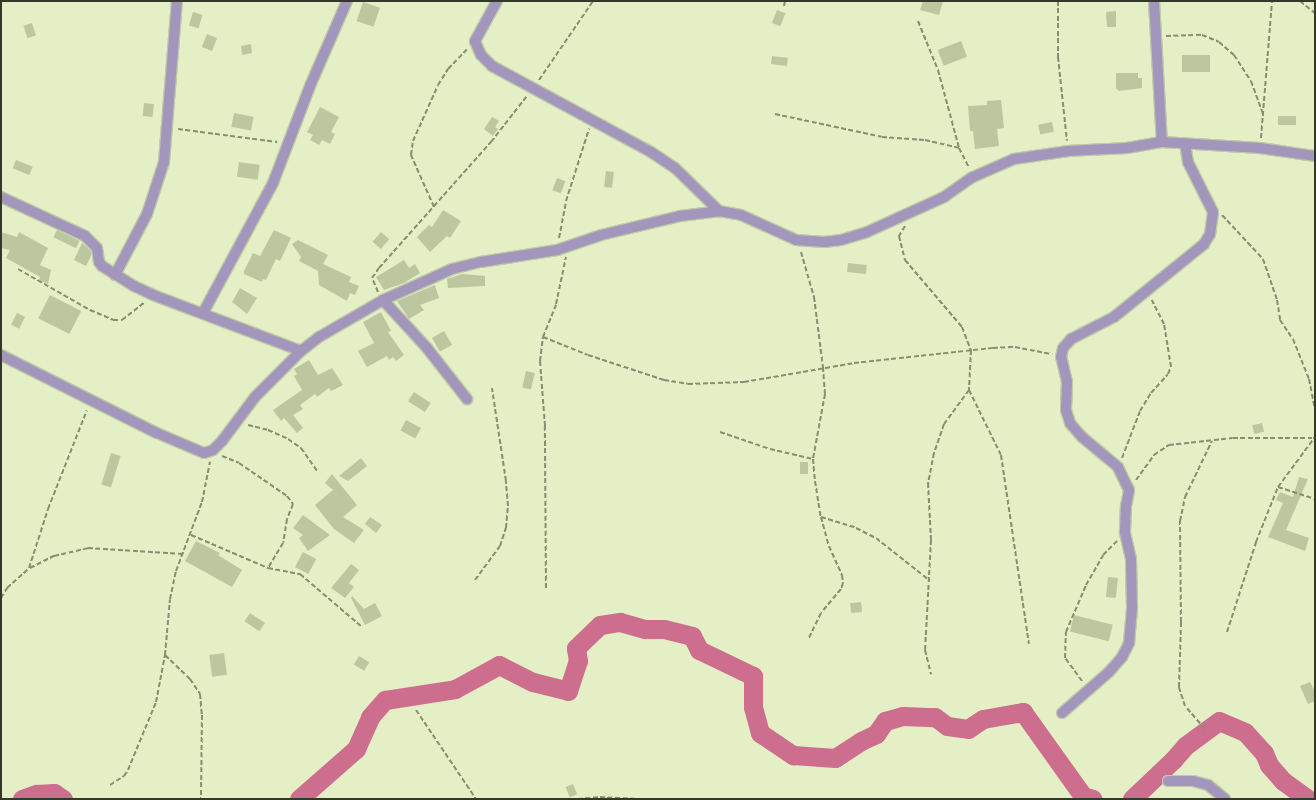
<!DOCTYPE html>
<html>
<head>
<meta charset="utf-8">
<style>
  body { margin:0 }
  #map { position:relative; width:1316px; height:800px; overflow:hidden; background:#e4efc5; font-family:"Archivo Narrow",sans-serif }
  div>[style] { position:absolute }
  .river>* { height:19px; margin:-9.5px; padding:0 9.5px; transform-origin:9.5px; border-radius:9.5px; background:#cd6e8f }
  .building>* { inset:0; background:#bdc79f; transform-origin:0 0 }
  .path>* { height:2px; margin-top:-1px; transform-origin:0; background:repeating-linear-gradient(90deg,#868d71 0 5px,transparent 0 7.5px) }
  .roads { filter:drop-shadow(1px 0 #c1caa6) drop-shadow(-1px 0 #c1caa6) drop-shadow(0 1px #c1caa6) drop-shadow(0 -1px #c1caa6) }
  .minor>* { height:10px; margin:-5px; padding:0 5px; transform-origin:5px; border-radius:5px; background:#a296bc }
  span { translate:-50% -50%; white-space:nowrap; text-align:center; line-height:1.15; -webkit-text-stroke:4px #f2fcd2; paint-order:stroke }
  .frame { position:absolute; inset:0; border:2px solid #343828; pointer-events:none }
</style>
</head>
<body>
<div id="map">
  <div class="river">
    <div style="left:22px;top:799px;width:15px;rotate:-20deg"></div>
    <div style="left:36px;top:794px;width:18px;rotate:-3deg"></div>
    <div style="left:54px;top:793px;width:11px;rotate:34deg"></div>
    <div style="left:299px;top:799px;width:76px;rotate:-41.3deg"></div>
    <div style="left:356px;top:749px;width:35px;rotate:-66deg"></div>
    <div style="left:370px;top:717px;width:23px;rotate:-49deg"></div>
    <div style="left:385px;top:700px;width:71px;rotate:-8.9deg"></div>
    <div style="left:455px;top:689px;width:50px;rotate:-28.6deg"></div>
    <div style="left:499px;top:665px;width:38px;rotate:27deg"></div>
    <div style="left:533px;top:682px;width:36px;rotate:14deg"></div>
    <div style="left:568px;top:691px;width:32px;rotate:-72deg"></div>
    <div style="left:578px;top:661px;width:13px;rotate:-99deg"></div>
    <div style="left:576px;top:648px;width:33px;rotate:-44deg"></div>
    <div style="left:600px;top:625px;width:20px;rotate:-9deg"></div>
    <div style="left:620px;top:622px;width:26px;rotate:16deg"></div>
    <div style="left:645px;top:629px;width:19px"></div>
    <div style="left:664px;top:629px;width:29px;rotate:14deg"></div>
    <div style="left:692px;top:636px;width:16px;rotate:63deg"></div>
    <div style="left:699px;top:650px;width:60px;rotate:25.7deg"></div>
    <div style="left:753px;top:676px;width:31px;rotate:90deg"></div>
    <div style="left:753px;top:707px;width:27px;rotate:75deg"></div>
    <div style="left:760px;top:733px;width:40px;rotate:34deg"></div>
    <div style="left:793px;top:755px;width:42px;rotate:4.1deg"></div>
    <div style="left:835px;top:758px;width:31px;rotate:-33deg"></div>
    <div style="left:861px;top:741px;width:17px;rotate:-25deg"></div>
    <div style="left:876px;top:734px;width:16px;rotate:-55deg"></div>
    <div style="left:885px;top:721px;width:18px;rotate:-16deg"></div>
    <div style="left:902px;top:716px;width:33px;rotate:2deg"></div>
    <div style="left:935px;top:717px;width:15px;rotate:37deg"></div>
    <div style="left:947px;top:726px;width:21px;rotate:8deg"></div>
    <div style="left:968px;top:729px;width:18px;rotate:-34deg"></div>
    <div style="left:983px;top:719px;width:41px;rotate:-9.9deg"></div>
    <div style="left:1023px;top:712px;width:103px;rotate:54.5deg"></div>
    <div style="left:1083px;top:796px;width:10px;rotate:17deg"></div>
    <div style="left:1132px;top:799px;width:57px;rotate:-43.6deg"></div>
    <div style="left:1173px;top:760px;width:18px;rotate:-49deg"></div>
    <div style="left:1185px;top:746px;width:42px;rotate:-36.3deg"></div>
    <div style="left:1219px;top:721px;width:28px;rotate:23deg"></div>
    <div style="left:1245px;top:732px;width:28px;rotate:48deg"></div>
    <div style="left:1264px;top:753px;width:13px;rotate:67deg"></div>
    <div style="left:1269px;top:765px;width:21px;rotate:49deg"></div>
    <div style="left:1283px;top:781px;width:31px;rotate:36deg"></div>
  </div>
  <div class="building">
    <div style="clip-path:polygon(923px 1px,943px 1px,939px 15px,920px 10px)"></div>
    <div style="left:363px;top:2px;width:18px;height:20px;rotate:19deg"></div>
    <div style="left:777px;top:10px;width:9px;height:14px;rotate:21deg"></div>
    <div style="clip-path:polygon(1116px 11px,1116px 27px,1107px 27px,1106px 12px)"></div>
    <div style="left:193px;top:12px;width:10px;height:14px;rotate:17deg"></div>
    <div style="left:32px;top:23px;width:13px;height:9px;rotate:72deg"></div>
    <div style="left:207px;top:34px;width:11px;height:14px;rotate:22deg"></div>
    <div style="left:961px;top:41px;width:17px;height:25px;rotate:69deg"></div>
    <div style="clip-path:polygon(251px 44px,252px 53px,242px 55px,241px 46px)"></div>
    <div style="left:1182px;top:55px;width:28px;height:17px"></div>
    <div style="left:772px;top:56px;width:16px;height:8px;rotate:7deg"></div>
    <div style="clip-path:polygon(1116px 73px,1138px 73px,1138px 78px,1142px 78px,1142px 88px,1119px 91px,1116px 88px)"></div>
    <div style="clip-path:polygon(1001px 100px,1004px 128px,997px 129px,999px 146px,975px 149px,973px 131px,970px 131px,968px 106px,987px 105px,987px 101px)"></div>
    <div style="left:144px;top:103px;width:10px;height:13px;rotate:6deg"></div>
    <div style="clip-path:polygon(320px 107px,339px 117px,331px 132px,335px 134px,330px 144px,322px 140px,319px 145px,310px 140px,313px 135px,307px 132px)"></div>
    <div style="left:234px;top:113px;width:20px;height:14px;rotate:11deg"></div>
    <div style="left:1278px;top:116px;width:18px;height:9px"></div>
    <div style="clip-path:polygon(492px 117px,499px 121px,495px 127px,498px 129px,493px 136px,484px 129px)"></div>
    <div style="left:1052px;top:122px;width:10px;height:14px;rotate:79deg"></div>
    <div style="left:16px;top:160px;width:18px;height:9px;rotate:22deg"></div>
    <div style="left:239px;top:162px;width:21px;height:15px;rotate:8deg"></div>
    <div style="left:606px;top:171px;width:8px;height:16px;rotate:7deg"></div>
    <div style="left:557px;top:178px;width:9px;height:13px;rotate:21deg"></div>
    <div style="clip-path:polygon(443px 210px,461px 221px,450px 238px,447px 236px,430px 252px,417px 237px,429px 225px,432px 227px)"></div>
    <div style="left:57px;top:230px;width:25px;height:8px;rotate:26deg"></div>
    <div style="clip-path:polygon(274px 230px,291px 238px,280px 261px,276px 259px,266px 280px,263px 279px,262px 282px,244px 274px,244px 271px,253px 253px,260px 256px)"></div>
    <div style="clip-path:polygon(1px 232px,17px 237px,19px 232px,48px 248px,40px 265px,51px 270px,48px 284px,39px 280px,40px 277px,6px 258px,10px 250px,1px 248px)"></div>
    <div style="left:381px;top:232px;width:11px;height:13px;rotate:41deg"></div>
    <div style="clip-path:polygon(298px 240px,328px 255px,323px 264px,351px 277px,349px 282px,359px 286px,355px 295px,350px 293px,347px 301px,319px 285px,318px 271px,299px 261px,301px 257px,292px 244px)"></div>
    <div style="clip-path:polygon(82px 243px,91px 251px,91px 256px,86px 266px,74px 260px)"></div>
    <div style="clip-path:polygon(404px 260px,409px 268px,415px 264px,420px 273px,404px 283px,384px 290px,376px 277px)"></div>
    <div style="left:848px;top:263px;width:19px;height:9px;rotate:6deg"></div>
    <div style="clip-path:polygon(462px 274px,485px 276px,485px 286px,448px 288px,447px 279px)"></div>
    <div style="clip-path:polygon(435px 285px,439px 298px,420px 305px,424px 310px,409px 319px,397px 301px)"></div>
    <div style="clip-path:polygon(240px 288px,257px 298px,247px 314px,232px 302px)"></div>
    <div style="left:50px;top:295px;width:35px;height:26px;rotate:27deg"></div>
    <div style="clip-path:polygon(381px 312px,391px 331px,388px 332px,404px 355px,396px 361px,393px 357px,389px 360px,387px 356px,367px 367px,358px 351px,374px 343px,363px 322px)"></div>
    <div style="left:17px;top:313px;width:9px;height:13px;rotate:27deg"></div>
    <div style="left:444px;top:331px;width:16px;height:14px;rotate:60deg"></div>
    <div style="clip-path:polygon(309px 360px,318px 375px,332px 368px,343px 385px,331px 391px,329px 388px,317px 397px,315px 394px,300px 405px,303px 409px,293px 415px,303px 428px,297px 433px,284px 418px,281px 421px,273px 410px,302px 390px,294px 376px,297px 374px,294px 369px)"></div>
    <div style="left:526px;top:371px;width:9px;height:17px;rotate:13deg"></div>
    <div style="left:414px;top:392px;width:20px;height:11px;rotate:33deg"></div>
    <div style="left:406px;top:420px;width:17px;height:12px;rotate:28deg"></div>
    <div style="left:1262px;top:423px;width:9px;height:10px;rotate:77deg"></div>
    <div style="left:111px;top:453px;width:10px;height:33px;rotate:17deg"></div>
    <div style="clip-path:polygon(361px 458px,367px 466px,348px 481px,339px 476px)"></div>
    <div style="left:800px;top:462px;width:8px;height:12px"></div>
    <div style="clip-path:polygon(332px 474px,357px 505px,343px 517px,364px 530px,354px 543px,334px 529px,315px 505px,333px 490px,325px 483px)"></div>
    <div style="clip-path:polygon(1299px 477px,1308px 479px,1286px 530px,1309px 538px,1305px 551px,1268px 537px,1283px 503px,1276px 500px,1280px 492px,1293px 497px)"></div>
    <div style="clip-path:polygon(303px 515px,330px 535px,308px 551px,299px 538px,303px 535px,293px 528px)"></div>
    <div style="clip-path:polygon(370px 517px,382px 525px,376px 533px,365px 524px)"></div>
    <div style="clip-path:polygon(196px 541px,220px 553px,218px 555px,242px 570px,232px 587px,185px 561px)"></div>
    <div style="left:303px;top:552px;width:15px;height:17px;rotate:28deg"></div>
    <div style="clip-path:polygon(351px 564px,359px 570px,349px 583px,354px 587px,345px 598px,331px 588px)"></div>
    <div style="left:1108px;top:577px;width:10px;height:20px;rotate:6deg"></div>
    <div style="clip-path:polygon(352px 596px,364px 609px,375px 603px,382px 616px,365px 625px,351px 598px)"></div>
    <div style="left:861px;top:602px;width:10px;height:11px;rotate:84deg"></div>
    <div style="left:250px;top:613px;width:18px;height:10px;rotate:34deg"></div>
    <div style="left:1074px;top:615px;width:40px;height:17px;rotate:14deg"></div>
    <div style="left:224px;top:653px;width:22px;height:15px;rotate:82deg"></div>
    <div style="left:359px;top:656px;width:12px;height:10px;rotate:31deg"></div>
    <div style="clip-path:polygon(1310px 682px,1315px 692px,1315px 701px,1308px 704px,1300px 686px)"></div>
    <div style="left:573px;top:784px;width:11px;height:8px;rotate:68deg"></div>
  </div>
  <div class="path">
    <div style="left:1058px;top:1px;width:56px;rotate:90deg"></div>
    <div style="left:1058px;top:57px;width:84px;rotate:83.9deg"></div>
    <div style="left:1300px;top:1px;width:19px;rotate:39deg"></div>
    <div style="left:784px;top:6px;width:5px;rotate:-79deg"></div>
    <div style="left:918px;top:21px;width:53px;rotate:67.8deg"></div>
    <div style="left:938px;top:70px;width:81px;rotate:74.9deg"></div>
    <div style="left:959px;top:148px;width:22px;rotate:63deg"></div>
    <div style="left:1166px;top:36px;width:36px;rotate:-2deg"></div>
    <div style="left:1202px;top:35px;width:18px;rotate:22deg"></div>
    <div style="left:1219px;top:42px;width:20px;rotate:41deg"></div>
    <div style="left:1234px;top:55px;width:31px;rotate:57deg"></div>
    <div style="left:1251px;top:81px;width:37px;rotate:70deg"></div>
    <div style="left:539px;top:80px;width:96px;rotate:-55.6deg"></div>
    <div style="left:775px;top:114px;width:109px;rotate:12.1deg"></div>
    <div style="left:882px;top:137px;width:43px;rotate:4deg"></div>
    <div style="left:925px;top:140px;width:35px;rotate:13deg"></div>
    <div style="left:178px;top:129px;width:100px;rotate:7.5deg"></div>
    <div style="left:1261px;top:138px;width:137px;rotate:-85.4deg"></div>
    <div style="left:434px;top:207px;width:57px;rotate:-113.9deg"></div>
    <div style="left:411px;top:155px;width:14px;rotate:-82deg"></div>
    <div style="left:413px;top:141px;width:61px;rotate:-65.9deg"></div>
    <div style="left:438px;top:85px;width:19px;rotate:-58deg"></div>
    <div style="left:448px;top:69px;width:29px;rotate:-46deg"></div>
    <div style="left:1222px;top:215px;width:60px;rotate:47deg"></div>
    <div style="left:1263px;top:259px;width:43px;rotate:71.1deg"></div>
    <div style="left:1277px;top:300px;width:20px;rotate:81deg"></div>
    <div style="left:1280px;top:320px;width:23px;rotate:56deg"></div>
    <div style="left:1293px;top:339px;width:43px;rotate:68.2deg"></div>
    <div style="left:1309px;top:379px;width:33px;rotate:79deg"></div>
    <div style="left:905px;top:226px;width:12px;rotate:121deg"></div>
    <div style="left:899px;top:236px;width:25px;rotate:76deg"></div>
    <div style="left:905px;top:260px;width:88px;rotate:49.6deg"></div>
    <div style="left:962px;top:327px;width:25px;rotate:69deg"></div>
    <div style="left:971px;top:350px;width:40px;rotate:92.9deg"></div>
    <div style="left:969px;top:390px;width:42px;rotate:126.3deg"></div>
    <div style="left:944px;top:424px;width:31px;rotate:109deg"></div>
    <div style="left:934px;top:453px;width:31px;rotate:101deg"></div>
    <div style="left:928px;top:483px;width:57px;rotate:87deg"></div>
    <div style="left:931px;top:540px;width:110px;rotate:93.1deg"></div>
    <div style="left:925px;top:650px;width:25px;rotate:76deg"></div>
    <div style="left:559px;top:238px;width:38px;rotate:-79deg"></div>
    <div style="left:566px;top:201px;width:76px;rotate:-72.3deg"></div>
    <div style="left:801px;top:252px;width:47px;rotate:73.9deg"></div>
    <div style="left:814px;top:297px;width:71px;rotate:82.7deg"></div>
    <div style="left:823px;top:367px;width:27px;rotate:86deg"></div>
    <div style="left:825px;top:394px;width:66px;rotate:100.5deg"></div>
    <div style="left:813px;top:459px;width:22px;rotate:85deg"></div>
    <div style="left:815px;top:481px;width:36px;rotate:81deg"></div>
    <div style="left:821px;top:517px;width:30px;rotate:75deg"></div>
    <div style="left:829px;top:546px;width:32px;rotate:66deg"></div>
    <div style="left:842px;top:575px;width:8px;rotate:83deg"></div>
    <div style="left:843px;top:583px;width:6px;rotate:108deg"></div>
    <div style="left:841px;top:589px;width:31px;rotate:130deg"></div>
    <div style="left:821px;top:613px;width:28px;rotate:116deg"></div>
    <div style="left:18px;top:269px;width:83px;rotate:29.7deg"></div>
    <div style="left:90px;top:310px;width:25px;rotate:23deg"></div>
    <div style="left:113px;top:320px;width:9px"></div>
    <div style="left:122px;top:320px;width:29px;rotate:-38deg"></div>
    <div style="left:378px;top:292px;width:15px;rotate:-113deg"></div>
    <div style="left:372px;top:278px;width:12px;rotate:-55deg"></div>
    <div style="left:379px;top:268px;width:169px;rotate:-48.4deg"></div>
    <div style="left:491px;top:142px;width:58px;rotate:-52deg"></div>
    <div style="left:543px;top:337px;width:48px;rotate:21.8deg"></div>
    <div style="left:588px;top:355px;width:80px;rotate:18.2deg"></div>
    <div style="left:664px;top:380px;width:24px;rotate:9deg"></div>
    <div style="left:688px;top:384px;width:56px;rotate:-2deg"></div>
    <div style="left:744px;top:382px;width:112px;rotate:-9.8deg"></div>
    <div style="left:854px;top:363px;width:140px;rotate:-6.2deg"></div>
    <div style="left:993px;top:348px;width:22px;rotate:-3deg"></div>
    <div style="left:1015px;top:347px;width:38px;rotate:11deg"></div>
    <div style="left:969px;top:390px;width:72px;rotate:63.8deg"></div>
    <div style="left:1001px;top:455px;width:191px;rotate:81.6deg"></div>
    <div style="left:248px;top:425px;width:21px;rotate:14deg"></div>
    <div style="left:268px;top:430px;width:22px;rotate:24deg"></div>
    <div style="left:288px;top:439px;width:16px;rotate:35deg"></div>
    <div style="left:301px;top:448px;width:28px;rotate:55deg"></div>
    <div style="left:720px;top:432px;width:53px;rotate:18.8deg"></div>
    <div style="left:770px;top:449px;width:44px;rotate:13.1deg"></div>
    <div style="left:222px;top:456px;width:18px;rotate:22deg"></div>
    <div style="left:239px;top:463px;width:58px;rotate:34.5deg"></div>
    <div style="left:287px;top:496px;width:10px;rotate:53deg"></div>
    <div style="left:293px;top:504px;width:16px;rotate:112deg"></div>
    <div style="left:287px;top:519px;width:24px;rotate:99deg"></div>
    <div style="left:283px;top:543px;width:29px;rotate:121deg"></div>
    <div style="left:1122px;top:458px;width:50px;rotate:-69deg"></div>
    <div style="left:1140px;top:411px;width:21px;rotate:-59deg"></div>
    <div style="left:1151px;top:393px;width:25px;rotate:-48deg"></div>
    <div style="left:1168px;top:374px;width:8px;rotate:-67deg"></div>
    <div style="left:1171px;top:367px;width:44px;rotate:-99.2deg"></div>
    <div style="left:1164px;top:324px;width:27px;rotate:-117deg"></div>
    <div style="left:1136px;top:480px;width:31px;rotate:-54deg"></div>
    <div style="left:1154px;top:455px;width:18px;rotate:-34deg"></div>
    <div style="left:1169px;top:445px;width:64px;rotate:-6.2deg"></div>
    <div style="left:1233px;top:438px;width:79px"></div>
    <div style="left:1278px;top:487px;width:39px;rotate:18deg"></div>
    <div style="left:821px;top:517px;width:37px;rotate:17deg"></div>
    <div style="left:856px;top:528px;width:22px;rotate:27deg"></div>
    <div style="left:876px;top:538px;width:68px;rotate:38.4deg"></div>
    <div style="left:191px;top:535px;width:84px;rotate:23.2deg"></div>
    <div style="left:268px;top:568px;width:33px;rotate:11deg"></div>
    <div style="left:300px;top:574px;width:82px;rotate:40.5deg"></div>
    <div style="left:30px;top:568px;width:27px;rotate:-27deg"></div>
    <div style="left:54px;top:556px;width:35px;rotate:-13deg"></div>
    <div style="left:88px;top:548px;width:95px;rotate:3.6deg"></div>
    <div style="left:475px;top:580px;width:42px;rotate:-53.7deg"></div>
    <div style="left:500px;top:546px;width:19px;rotate:-72deg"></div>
    <div style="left:506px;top:528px;width:22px;rotate:-85deg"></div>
    <div style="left:508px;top:506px;width:25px;rotate:-95deg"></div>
    <div style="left:506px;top:481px;width:94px;rotate:-98.6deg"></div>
    <div style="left:546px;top:588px;width:162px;rotate:-90.4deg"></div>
    <div style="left:545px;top:426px;width:65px;rotate:-94.4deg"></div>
    <div style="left:540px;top:361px;width:24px;rotate:-83deg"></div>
    <div style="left:543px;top:337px;width:35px;rotate:-68deg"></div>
    <div style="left:556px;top:304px;width:48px;rotate:-78deg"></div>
    <div style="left:1px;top:598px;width:12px;rotate:-59deg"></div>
    <div style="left:7px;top:588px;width:30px;rotate:-42deg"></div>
    <div style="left:29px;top:568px;width:62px;rotate:-72.1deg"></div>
    <div style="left:48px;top:509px;width:106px;rotate:-68.5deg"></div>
    <div style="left:1227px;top:632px;width:95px;rotate:-72.1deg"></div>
    <div style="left:1256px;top:542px;width:59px;rotate:-68.2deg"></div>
    <div style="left:1278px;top:487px;width:62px;rotate:-53.5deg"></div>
    <div style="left:165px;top:655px;width:35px;rotate:44deg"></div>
    <div style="left:190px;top:679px;width:18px;rotate:56deg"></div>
    <div style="left:200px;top:694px;width:21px;rotate:85deg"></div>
    <div style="left:202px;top:715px;width:84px;rotate:90.7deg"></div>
    <div style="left:1082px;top:681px;width:29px;rotate:-126deg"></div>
    <div style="left:1065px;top:658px;width:26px;rotate:-88deg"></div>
    <div style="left:1066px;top:632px;width:51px;rotate:-66.9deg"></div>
    <div style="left:1086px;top:585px;width:34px;rotate:-60deg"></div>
    <div style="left:1103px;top:555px;width:20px;rotate:-45deg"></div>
    <div style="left:416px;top:710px;width:107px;rotate:56deg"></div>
    <div style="left:1205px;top:729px;width:30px;rotate:-131deg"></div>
    <div style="left:1185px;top:706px;width:20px;rotate:-108deg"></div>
    <div style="left:1179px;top:687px;width:65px;rotate:-88.2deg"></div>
    <div style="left:1181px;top:622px;width:101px;rotate:-90.6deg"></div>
    <div style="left:1180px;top:521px;width:25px;rotate:-78deg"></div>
    <div style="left:1185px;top:497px;width:62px;rotate:-64.3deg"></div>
    <div style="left:110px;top:785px;width:17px;rotate:-33deg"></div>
    <div style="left:124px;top:776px;width:7px;rotate:-56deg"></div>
    <div style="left:128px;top:770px;width:74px;rotate:-67.6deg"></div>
    <div style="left:156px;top:702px;width:48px;rotate:-79.2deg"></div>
    <div style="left:165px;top:655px;width:56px;rotate:-84.9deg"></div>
    <div style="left:170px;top:599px;width:29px;rotate:-78deg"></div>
    <div style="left:176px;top:571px;width:74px;rotate:-69.4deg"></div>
    <div style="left:202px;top:502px;width:41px;rotate:-78.7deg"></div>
    <div style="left:578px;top:799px;width:22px;rotate:-5deg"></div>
    <div style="left:600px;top:797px;width:40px;rotate:2.9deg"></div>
  </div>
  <div class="roads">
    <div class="minor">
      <div style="left:497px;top:1px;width:46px;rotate:118.8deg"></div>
      <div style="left:475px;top:41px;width:15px;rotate:67deg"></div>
      <div style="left:481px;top:55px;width:16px;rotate:45deg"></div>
      <div style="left:492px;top:66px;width:181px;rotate:28.4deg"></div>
      <div style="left:651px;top:152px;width:29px;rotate:34deg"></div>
      <div style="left:675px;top:168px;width:62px;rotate:44.3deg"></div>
      <div style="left:1154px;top:1px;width:141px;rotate:86.8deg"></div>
      <div style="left:1px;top:197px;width:93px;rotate:24.9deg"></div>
      <div style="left:85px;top:236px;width:17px;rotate:45deg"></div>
      <div style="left:97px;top:248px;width:14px;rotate:82deg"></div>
      <div style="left:99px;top:262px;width:5px;rotate:53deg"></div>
      <div style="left:102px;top:266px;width:38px;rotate:32deg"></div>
      <div style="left:134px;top:286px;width:21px;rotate:25deg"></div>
      <div style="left:153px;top:295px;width:158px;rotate:20.7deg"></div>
      <div style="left:115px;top:275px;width:69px;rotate:-62.3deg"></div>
      <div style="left:147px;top:214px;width:55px;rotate:-71.9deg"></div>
      <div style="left:164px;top:162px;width:162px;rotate:-85.4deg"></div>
      <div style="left:383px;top:300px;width:65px;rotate:47.5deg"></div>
      <div style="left:427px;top:348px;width:65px;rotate:51.9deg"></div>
      <div style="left:203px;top:313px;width:148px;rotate:-61.7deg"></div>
      <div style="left:273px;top:183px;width:104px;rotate:-69.1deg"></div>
      <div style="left:310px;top:86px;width:93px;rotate:-66.5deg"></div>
      <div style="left:1px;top:355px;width:174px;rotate:26.6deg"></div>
      <div style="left:157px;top:433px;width:51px;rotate:23.1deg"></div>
      <div style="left:204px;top:453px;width:9px;rotate:-18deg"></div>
      <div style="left:213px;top:450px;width:13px;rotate:-45deg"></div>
      <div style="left:222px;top:441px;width:55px;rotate:-53.1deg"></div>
      <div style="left:255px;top:397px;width:65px;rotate:-45deg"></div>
      <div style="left:301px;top:351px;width:23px;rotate:-38deg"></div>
      <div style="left:319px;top:337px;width:74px;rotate:-30deg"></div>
      <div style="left:383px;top:300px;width:76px;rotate:-24.2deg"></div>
      <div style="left:452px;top:269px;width:30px;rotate:-14deg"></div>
      <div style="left:481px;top:262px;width:77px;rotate:-9deg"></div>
      <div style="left:557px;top:250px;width:46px;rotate:-18.8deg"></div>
      <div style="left:601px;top:235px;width:81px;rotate:-13.5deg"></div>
      <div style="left:680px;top:216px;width:39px;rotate:-7deg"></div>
      <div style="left:719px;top:211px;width:22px;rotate:10deg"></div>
      <div style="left:741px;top:215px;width:60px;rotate:24.4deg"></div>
      <div style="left:796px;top:240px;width:28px;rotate:4deg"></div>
      <div style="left:824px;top:242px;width:17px;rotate:-7deg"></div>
      <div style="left:841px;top:240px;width:27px;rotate:-17deg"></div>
      <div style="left:867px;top:232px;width:85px;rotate:-24.4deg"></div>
      <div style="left:944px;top:197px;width:35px;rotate:-35deg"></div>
      <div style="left:973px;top:177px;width:45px;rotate:-23.7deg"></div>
      <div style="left:1014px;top:159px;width:55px;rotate:-8.4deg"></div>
      <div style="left:1068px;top:151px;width:59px;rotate:-2.9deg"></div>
      <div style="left:1127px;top:148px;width:36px;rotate:-10deg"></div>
      <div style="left:1162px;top:142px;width:98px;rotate:3.5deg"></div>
      <div style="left:1260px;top:148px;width:56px;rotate:8.3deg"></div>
      <div style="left:1062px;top:713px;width:62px;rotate:-41.1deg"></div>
      <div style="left:1109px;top:672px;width:20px;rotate:-49deg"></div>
      <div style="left:1122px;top:657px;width:16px;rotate:-63deg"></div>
      <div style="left:1129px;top:643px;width:36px;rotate:-85deg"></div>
      <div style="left:1132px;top:607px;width:48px;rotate:-91.2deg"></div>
      <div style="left:1131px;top:559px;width:28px;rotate:-103deg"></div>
      <div style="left:1125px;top:532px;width:26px;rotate:-88deg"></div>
      <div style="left:1126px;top:506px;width:16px;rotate:-79deg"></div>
      <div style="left:1129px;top:490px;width:25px;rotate:-116deg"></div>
      <div style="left:1118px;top:467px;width:47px;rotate:-140.2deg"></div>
      <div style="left:1082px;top:437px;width:18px;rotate:-131deg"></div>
      <div style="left:1070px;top:423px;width:14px;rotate:-107deg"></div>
      <div style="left:1066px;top:410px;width:28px;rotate:-88deg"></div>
      <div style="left:1067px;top:382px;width:26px;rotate:-103deg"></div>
      <div style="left:1061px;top:357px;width:9px;rotate:-77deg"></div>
      <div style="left:1063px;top:348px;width:12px;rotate:-48deg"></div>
      <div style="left:1071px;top:339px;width:48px;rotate:-27.1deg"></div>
      <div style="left:1114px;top:317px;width:116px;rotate:-39deg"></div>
      <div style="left:1204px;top:244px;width:12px;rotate:-59deg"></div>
      <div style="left:1210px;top:234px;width:22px;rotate:-82deg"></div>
      <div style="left:1213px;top:212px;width:56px;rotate:-116.6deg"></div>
      <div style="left:1188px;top:162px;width:19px;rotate:-99deg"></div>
      <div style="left:1168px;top:781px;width:25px"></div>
      <div style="left:1193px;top:781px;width:16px;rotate:15deg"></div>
      <div style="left:1208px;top:785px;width:22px;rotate:39deg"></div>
    </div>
  </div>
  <div class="frame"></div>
</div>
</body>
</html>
